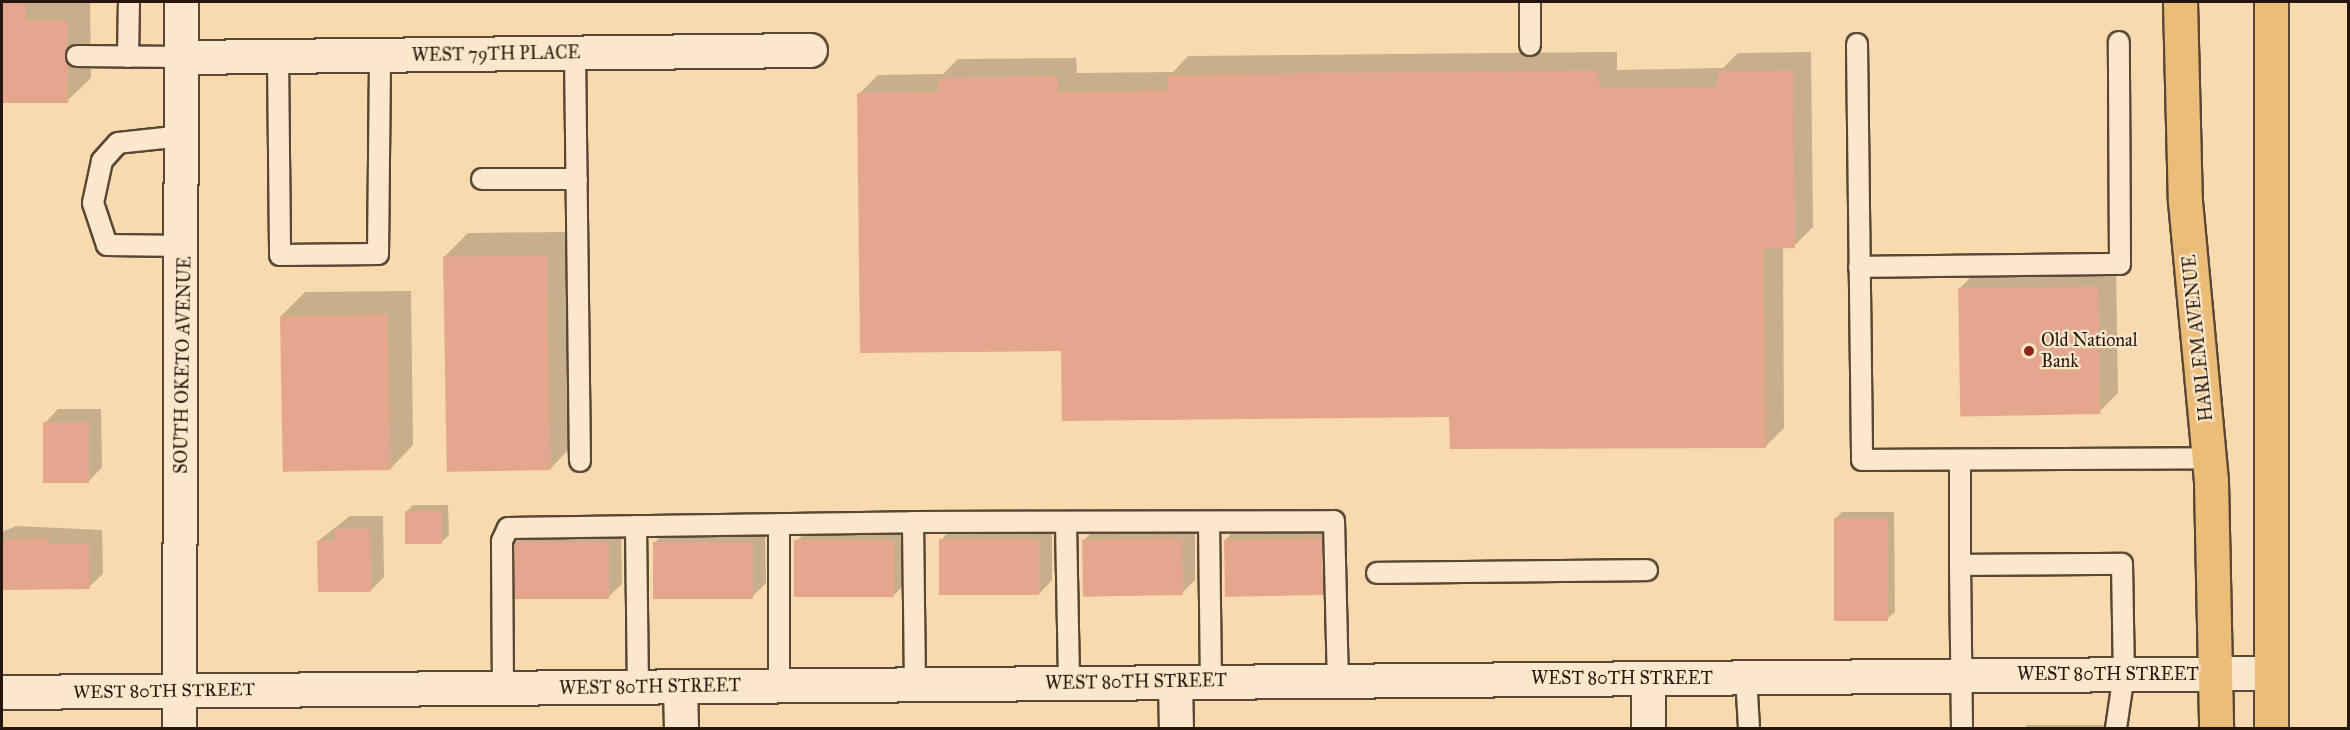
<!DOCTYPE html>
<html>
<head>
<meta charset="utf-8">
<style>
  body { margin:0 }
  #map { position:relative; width:2350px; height:730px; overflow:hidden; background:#f9daaf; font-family:"IM FELL Great Primer",serif }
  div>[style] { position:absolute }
  .shadow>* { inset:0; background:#0003; transform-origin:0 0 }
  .building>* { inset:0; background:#e4a78e; transform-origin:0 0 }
  .roads { filter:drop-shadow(2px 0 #5a4836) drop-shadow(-2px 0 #5a4836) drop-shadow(0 2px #5a4836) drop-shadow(0 -2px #5a4836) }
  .service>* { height:20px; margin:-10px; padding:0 10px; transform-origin:10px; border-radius:10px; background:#fbe7cb }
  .minor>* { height:33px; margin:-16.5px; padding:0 16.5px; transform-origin:16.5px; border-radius:16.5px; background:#fbe7cb }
  .primary>* { height:33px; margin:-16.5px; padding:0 16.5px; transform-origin:16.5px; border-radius:16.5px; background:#ecbd78 }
  .dots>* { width:16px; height:16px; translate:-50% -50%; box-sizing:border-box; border:3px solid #fbe7cb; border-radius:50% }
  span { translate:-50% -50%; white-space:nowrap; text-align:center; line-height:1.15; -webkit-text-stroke:4.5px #fbe7cb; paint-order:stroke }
  .street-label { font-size:18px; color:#25170d }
  .poi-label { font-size:18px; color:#25170d }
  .left { translate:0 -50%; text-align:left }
  .frame { position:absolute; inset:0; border:3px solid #25170d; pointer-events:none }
</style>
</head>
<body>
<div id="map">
  <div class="shadow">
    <div style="clip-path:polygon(2px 2px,90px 2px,91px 78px,67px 101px,2px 102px)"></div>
    <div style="clip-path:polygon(1617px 52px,1617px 70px,1723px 68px,1738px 53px,1811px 52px,1813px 227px,1794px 246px,1783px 247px,1784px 428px,1765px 447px,1451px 415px,1063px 349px,859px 94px,878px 75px,943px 74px,958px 59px,1076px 58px,1077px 73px,1173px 72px,1188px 56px)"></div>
    <div style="clip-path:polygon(570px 232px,573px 445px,550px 469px,444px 257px,468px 233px)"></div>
    <div style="clip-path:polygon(2116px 268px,2118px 393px,2099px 412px,1959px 289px,1978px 270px)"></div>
    <div style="clip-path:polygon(411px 291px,413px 445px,390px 469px,281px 316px,305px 292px)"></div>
    <div style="clip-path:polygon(58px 409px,101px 409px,102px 467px,89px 481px,45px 423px)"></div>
    <div style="clip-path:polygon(413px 505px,448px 505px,449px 535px,442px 542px,406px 512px)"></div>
    <div style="clip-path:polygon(1842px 512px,1894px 512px,1895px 612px,1888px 618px,1835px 519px)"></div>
    <div style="clip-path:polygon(350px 516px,383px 516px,384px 577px,371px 590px,318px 541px)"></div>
    <div style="clip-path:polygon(1195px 525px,1195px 580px,1182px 593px,1084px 540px,1097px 527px)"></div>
    <div style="clip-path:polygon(16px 526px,102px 530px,103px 574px,89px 587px,2px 589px,2px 532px)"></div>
    <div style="clip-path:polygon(1052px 526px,1052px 580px,1039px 594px,941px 540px,954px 527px)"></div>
    <div style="clip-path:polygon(1239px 526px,1336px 526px,1337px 580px,1323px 594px,1225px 540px)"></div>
    <div style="clip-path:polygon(906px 527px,907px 582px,894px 595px,796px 542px,809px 528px)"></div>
    <div style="clip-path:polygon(621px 529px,622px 584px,608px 597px,510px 543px,524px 530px)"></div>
    <div style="clip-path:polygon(668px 529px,765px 529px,766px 583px,752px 597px,654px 543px)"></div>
    <div style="left:2026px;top:725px;width:80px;height:4px"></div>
  </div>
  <div class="building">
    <div style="clip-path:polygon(2px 2px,26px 2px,26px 20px,67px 20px,68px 103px,2px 103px)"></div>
    <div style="clip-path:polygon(1598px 70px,1599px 88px,1718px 87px,1718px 71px,1793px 70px,1795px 248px,1764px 249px,1766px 448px,1450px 449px,1449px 417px,1062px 421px,1061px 351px,860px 353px,857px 93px,938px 92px,938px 78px,1058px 76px,1058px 92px,1168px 90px,1167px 75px)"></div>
    <div style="left:547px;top:255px;width:215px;height:104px;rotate:89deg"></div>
    <div style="left:2098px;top:286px;width:128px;height:140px;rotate:89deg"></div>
    <div style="left:388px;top:314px;width:156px;height:108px;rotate:89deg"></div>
    <div style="left:43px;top:422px;width:46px;height:61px"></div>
    <div style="left:405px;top:511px;width:37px;height:33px"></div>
    <div style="left:1834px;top:518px;width:54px;height:103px"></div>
    <div style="clip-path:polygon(335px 529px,370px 529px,371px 592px,318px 592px,317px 541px,335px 541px)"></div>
    <div style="clip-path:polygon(49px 538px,49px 544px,89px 543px,90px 589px,2px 590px,2px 539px)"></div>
    <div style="left:1182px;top:538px;width:57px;height:100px;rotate:89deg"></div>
    <div style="left:1323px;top:538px;width:57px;height:99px;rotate:89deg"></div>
    <div style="left:1039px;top:539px;width:56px;height:100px;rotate:90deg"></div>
    <div style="left:894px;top:540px;width:57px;height:100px;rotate:90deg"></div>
    <div style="left:509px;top:542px;width:100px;height:57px"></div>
    <div style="left:653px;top:542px;width:100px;height:57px"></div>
  </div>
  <div class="roads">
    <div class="service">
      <div style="left:1530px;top:2px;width:43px;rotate:90deg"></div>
      <div style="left:1857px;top:44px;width:416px;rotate:89.3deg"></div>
      <div style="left:1862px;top:460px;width:347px;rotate:-0.3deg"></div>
      <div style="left:575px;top:53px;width:408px;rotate:89.3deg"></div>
      <div style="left:77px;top:56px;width:105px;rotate:0.5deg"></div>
      <div style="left:278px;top:56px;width:199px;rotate:89.4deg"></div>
      <div style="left:280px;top:255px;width:98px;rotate:-0.6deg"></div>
      <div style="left:378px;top:254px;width:199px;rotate:-89.4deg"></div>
      <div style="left:128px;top:57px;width:55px;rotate:-89deg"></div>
      <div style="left:183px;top:136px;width:65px;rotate:173.9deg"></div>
      <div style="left:118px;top:143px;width:24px;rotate:132deg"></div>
      <div style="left:102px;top:161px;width:43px;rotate:102.1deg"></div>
      <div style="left:93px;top:203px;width:44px;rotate:71.6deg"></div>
      <div style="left:107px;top:245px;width:77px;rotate:0.7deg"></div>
      <div style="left:482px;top:179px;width:95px"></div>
      <div style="left:1859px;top:267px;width:261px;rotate:-0.7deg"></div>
      <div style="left:2120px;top:264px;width:222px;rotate:-90.3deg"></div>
      <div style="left:1960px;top:460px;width:105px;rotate:90deg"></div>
      <div style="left:913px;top:522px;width:162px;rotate:89.3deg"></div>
      <div style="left:1209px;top:522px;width:160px;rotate:89.3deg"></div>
      <div style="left:779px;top:524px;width:161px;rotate:90deg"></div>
      <div style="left:1066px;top:524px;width:159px;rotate:88.9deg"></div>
      <div style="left:636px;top:526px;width:161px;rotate:89.3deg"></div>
      <div style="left:1377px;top:573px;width:270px;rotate:-0.6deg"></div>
      <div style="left:1746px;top:677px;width:51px;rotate:86.6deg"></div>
      <div style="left:503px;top:688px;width:147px;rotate:-90.4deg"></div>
      <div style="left:502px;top:541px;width:14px;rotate:-65deg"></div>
      <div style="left:508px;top:528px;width:405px;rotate:-0.8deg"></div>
      <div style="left:913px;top:522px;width:421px;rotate:-0.1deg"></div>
      <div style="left:1334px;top:521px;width:160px;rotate:88.6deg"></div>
      <div style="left:1962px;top:728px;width:163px;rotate:-90.7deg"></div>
      <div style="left:1960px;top:565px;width:162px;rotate:-0.4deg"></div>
      <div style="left:2122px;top:564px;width:110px;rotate:89deg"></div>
      <div style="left:2124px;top:674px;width:55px;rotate:98.4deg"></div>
    </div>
    <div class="minor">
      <div style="left:182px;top:57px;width:628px;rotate:-0.64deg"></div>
      <div style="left:1648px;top:678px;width:50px;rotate:90deg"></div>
      <div style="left:1175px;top:682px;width:46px;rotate:88.8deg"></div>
      <div style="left:680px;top:687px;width:41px;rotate:88.6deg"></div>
      <div style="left:2px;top:692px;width:2269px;rotate:-0.48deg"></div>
      <div style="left:179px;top:728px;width:726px;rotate:-89.84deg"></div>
    </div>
    <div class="primary">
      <div style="left:2180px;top:2px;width:199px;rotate:88.6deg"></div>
      <div style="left:2185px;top:201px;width:282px;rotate:84.7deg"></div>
      <div style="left:2211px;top:482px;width:246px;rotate:88.8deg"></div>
      <div style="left:2271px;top:2px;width:726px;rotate:90deg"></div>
    </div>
  </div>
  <div class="dots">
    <div style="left:2029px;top:351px;background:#8f2418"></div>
  </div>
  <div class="street-label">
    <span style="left:496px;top:54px;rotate:-1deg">WEST 79TH PLACE</span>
    <span style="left:2198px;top:338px;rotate:-96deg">HARLEM AVENUE</span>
    <span style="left:183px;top:365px;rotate:-89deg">SOUTH OKETO AVENUE</span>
    <span style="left:2108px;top:674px">WEST 80TH STREET</span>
    <span style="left:1622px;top:678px">WEST 80TH STREET</span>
    <span style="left:1136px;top:682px;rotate:-1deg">WEST 80TH STREET</span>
    <span style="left:650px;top:687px;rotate:-1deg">WEST 80TH STREET</span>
    <span style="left:164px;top:691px;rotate:-1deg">WEST 80TH STREET</span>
  </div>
  <div class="poi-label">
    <span class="left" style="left:2041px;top:351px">Old National<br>Bank</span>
  </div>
  <div class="frame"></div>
</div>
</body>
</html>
